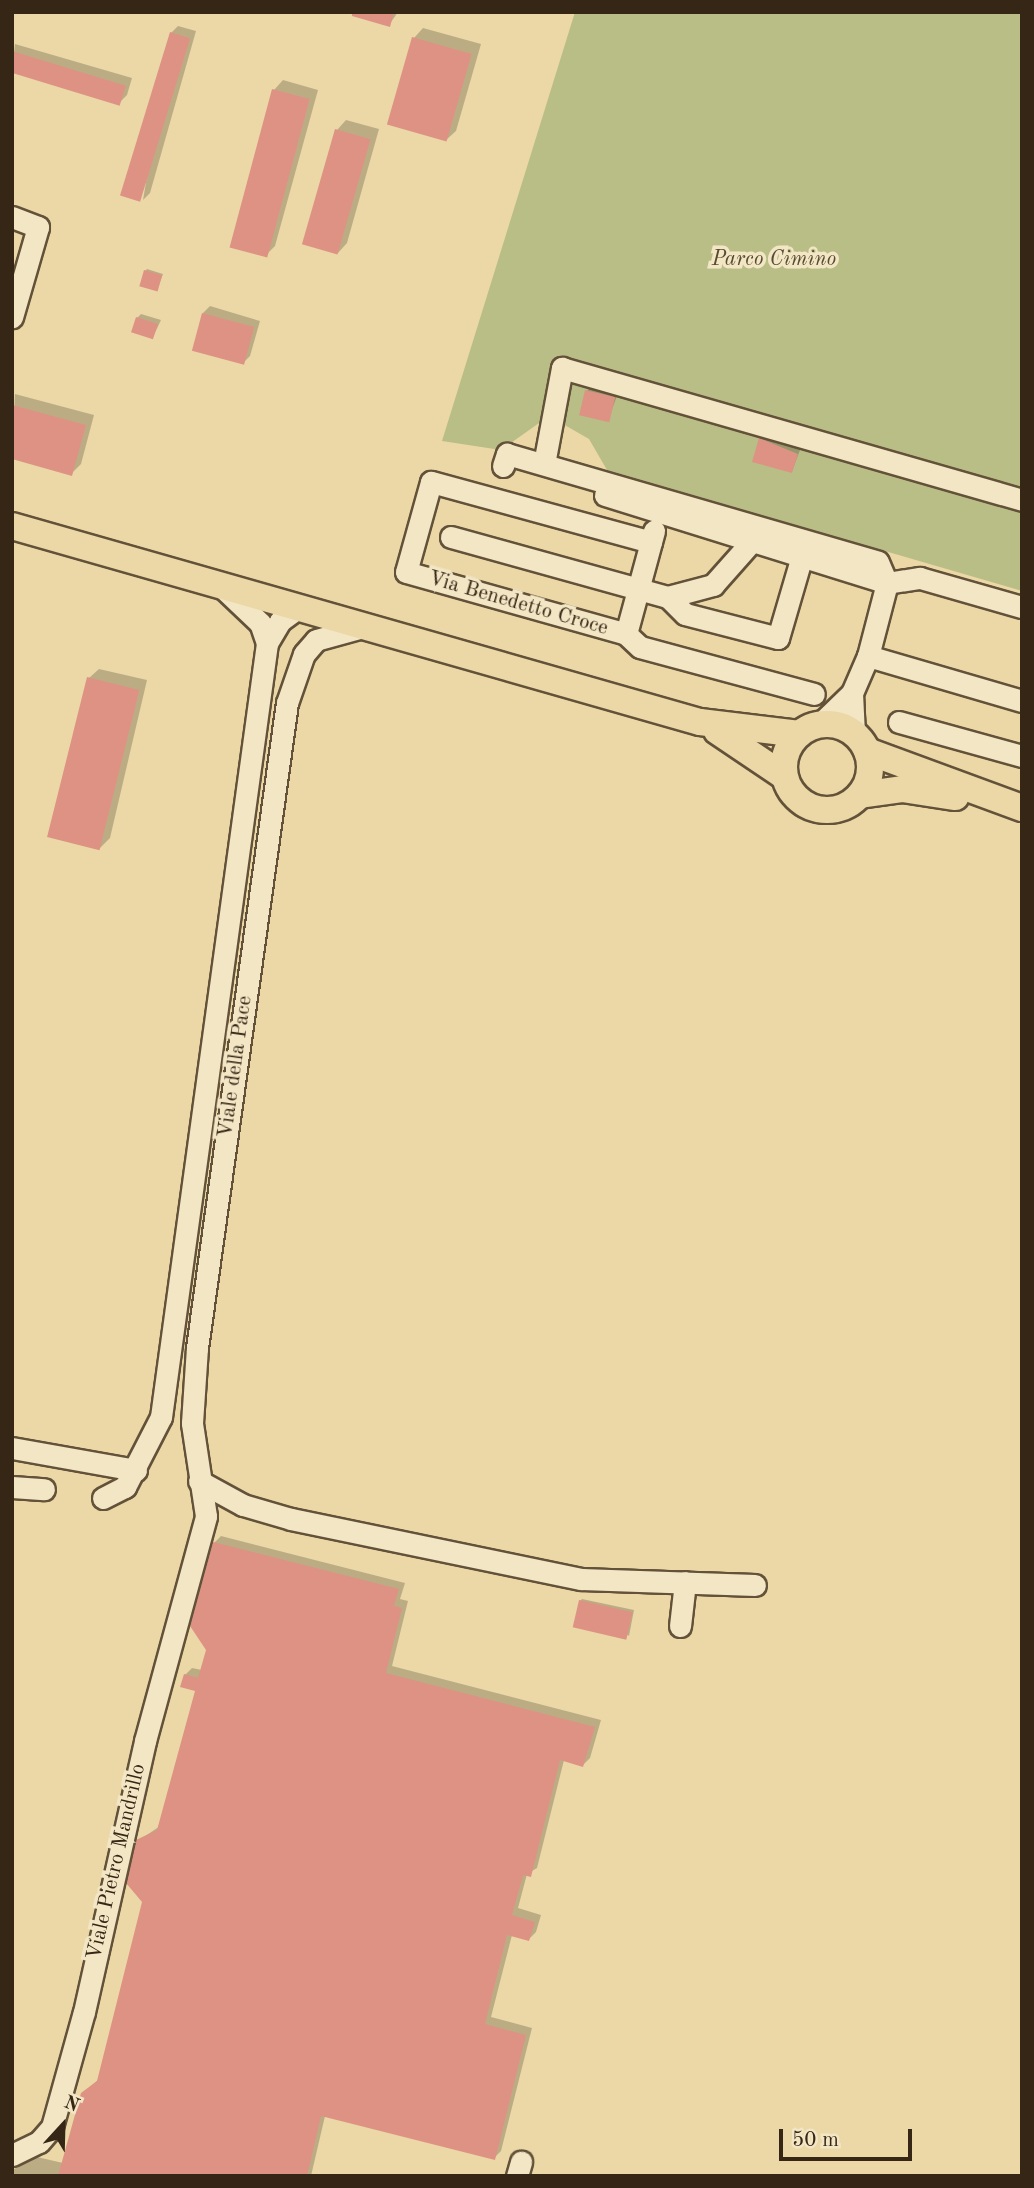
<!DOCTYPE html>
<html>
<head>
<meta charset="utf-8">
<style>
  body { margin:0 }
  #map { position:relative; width:1034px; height:2188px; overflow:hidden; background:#ebd8a6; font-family:"Old Standard TT",serif }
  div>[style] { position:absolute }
  .green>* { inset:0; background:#b9be86 }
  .shadow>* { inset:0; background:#0003 }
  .building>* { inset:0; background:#de9284; transform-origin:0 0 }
  .roads { filter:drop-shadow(2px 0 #635239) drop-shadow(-2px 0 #635239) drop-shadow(0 2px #635239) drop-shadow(0 -2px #635239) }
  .minor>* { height:21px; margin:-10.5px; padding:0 10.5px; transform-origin:10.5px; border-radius:10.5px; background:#f2e6c5 }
  .major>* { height:26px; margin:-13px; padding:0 13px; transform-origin:13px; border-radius:13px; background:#ebd8a6 }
  .major>.ring { margin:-13px; padding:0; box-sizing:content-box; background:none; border:26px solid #ebd8a6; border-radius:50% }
  span { translate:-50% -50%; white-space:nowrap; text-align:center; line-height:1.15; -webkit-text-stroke:7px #f2e6c5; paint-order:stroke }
  .park-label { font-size:21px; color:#574c31; font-style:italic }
  .street-label { font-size:21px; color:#362615 }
  .frame { position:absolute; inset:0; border:14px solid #362615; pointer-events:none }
  .north { position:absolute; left:28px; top:2090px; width:70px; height:70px; -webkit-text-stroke:5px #f2e6c5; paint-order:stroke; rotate:22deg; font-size:19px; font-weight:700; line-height:28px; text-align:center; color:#362615 }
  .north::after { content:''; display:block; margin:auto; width:24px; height:32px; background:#362615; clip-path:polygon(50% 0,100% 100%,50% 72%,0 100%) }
  .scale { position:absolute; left:779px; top:2129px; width:133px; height:32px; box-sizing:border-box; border:4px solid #362615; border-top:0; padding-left:9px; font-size:21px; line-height:24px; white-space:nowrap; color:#362615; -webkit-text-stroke:5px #f2e6c5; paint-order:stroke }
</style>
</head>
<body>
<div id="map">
  <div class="green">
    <div style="clip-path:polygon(575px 12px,1022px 12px,1022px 591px,607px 470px,589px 439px,549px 416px,501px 450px,442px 441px)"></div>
  </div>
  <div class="shadow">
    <div style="clip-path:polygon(344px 12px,398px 12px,389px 25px)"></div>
    <div style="clip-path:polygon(178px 26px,196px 31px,150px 193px,143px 200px,171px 33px)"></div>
    <div style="clip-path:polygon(423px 28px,481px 44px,456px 131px,446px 140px,414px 38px)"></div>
    <div style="clip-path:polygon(15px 44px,132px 78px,127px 95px,120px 102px,12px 71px)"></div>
    <div style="clip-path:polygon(283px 80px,318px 90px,275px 246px,265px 256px,274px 90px)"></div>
    <div style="clip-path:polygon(346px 120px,379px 129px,347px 243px,338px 253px,337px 130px)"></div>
    <div style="clip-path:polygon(147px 269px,163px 274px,157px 289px,145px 271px)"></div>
    <div style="clip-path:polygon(210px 306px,260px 321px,250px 356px,243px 363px,203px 313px)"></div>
    <div style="clip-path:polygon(141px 314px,161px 320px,153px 337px,137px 318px)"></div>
    <div style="clip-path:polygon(591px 386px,618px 393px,608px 420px,587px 391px)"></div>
    <div style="clip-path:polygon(15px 394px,94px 415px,81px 464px,71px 474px,12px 457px)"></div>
    <div style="clip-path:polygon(764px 435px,800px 450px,792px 471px,760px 439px)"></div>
    <div style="clip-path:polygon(99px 669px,147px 680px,110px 838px,100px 848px,89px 678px)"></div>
    <div style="clip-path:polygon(221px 1536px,405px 1583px,400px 1599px,408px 1601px,392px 1666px,601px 1720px,590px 1758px,583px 1765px,564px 1760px,537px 1868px,527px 1874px,518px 1908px,541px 1915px,536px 1932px,529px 1939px,512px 1935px,491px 2017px,532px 2028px,501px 2151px,494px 2158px,325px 2116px,311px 2176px,12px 2176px,14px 2169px,37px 2157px,63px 2163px,82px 2094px,99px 2079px,144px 1902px,138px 1841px,160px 1826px,197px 1689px,185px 1675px,192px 1668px,202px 1670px,208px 1650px,214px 1543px)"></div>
    <div style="clip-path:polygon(582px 1599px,634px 1610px,629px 1636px,580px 1601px)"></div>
  </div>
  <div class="building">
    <div style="clip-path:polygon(352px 12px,394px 12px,390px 27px,352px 16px)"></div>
    <div style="left:170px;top:32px;width:21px;height:171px;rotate:17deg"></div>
    <div style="left:412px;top:37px;width:62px;height:91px;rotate:16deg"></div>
    <div style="left:12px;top:51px;width:119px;height:21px;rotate:17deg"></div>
    <div style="left:272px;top:89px;width:39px;height:164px;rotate:15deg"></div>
    <div style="left:335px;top:129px;width:37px;height:120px;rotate:16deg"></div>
    <div style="left:144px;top:270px;width:19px;height:17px;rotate:16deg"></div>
    <div style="left:202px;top:313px;width:54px;height:39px;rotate:15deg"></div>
    <div style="left:136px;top:317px;width:23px;height:16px;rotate:18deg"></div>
    <div style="left:585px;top:390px;width:31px;height:26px;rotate:13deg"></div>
    <div style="clip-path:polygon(12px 405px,86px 425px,72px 476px,12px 459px)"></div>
    <div style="clip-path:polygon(759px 438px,798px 454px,792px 473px,752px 462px)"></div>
    <div style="left:87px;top:677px;width:54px;height:165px;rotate:14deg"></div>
    <div style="clip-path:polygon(213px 1542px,399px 1589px,394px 1606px,402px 1608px,386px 1673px,595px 1727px,583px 1767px,560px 1760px,531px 1877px,523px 1875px,512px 1915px,535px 1922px,529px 1941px,507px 1935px,485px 2024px,526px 2035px,495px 2160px,321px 2116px,307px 2176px,58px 2176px,81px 2093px,97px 2081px,142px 1902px,126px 1883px,136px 1840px,157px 1830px,195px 1691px,180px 1687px,184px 1674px,198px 1678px,206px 1650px,190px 1626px)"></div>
    <div style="left:579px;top:1600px;width:55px;height:28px;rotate:13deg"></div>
  </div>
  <div class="roads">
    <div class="minor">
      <div style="left:12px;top:217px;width:28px;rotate:21deg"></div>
      <div style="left:38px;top:227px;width:94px;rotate:106.1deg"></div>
      <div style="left:544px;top:464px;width:98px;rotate:-79.4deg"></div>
      <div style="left:562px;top:368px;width:479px;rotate:16deg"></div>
      <div style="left:503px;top:466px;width:13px;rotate:-72deg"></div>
      <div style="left:507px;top:454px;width:386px;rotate:16.2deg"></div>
      <div style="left:878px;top:562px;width:23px;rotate:67deg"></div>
      <div style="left:887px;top:583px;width:75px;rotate:104.6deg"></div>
      <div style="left:868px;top:656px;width:40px;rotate:113.4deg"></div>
      <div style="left:852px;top:693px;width:45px;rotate:135.9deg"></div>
      <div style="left:605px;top:495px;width:295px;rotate:17.3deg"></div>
      <div style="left:887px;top:583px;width:33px;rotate:-9deg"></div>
      <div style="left:920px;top:578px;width:106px;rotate:15.9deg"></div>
      <div style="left:451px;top:537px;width:225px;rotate:15.5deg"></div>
      <div style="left:668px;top:597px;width:47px;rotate:-14.9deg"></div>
      <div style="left:713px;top:585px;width:60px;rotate:-48.4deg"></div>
      <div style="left:651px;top:542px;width:228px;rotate:-164.7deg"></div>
      <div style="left:431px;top:482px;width:93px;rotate:105.5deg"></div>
      <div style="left:406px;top:572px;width:229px;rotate:15.7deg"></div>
      <div style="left:626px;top:634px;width:19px;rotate:43deg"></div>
      <div style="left:640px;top:647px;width:180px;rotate:15.1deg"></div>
      <div style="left:668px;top:597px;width:24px;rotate:45deg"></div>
      <div style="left:685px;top:614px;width:96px;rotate:14.5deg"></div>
      <div style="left:778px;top:638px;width:85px;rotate:-73.7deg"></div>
      <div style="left:626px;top:634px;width:107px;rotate:-74.8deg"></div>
      <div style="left:267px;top:643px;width:26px;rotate:-59deg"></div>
      <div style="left:280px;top:621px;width:22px;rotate:-36deg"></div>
      <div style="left:868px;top:656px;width:160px;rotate:16.3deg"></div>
      <div style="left:852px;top:693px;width:41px;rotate:87.2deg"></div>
      <div style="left:899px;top:722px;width:128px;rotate:15.5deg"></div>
      <div style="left:12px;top:1448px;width:126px;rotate:10.1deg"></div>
      <div style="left:199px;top:1481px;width:50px;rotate:28.6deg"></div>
      <div style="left:243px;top:1505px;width:50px;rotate:16.3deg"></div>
      <div style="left:291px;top:1519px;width:296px;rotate:11.7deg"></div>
      <div style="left:581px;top:1579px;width:174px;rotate:2deg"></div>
      <div style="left:12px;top:1487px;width:32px;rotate:4deg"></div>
      <div style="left:103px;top:1498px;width:25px;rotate:-27deg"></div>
      <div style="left:125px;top:1487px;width:79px;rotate:-62.8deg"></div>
      <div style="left:161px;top:1417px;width:781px;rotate:-82.2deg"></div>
      <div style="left:267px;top:643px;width:21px;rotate:-109deg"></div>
      <div style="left:260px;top:623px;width:50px;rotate:-136.6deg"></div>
      <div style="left:680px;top:1626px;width:44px;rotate:-83.5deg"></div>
      <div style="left:12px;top:2155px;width:30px;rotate:-26deg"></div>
      <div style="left:39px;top:2142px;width:20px;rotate:-49deg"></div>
      <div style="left:52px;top:2127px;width:119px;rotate:-74.5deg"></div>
      <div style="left:84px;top:2012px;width:278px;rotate:-77.3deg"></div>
      <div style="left:145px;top:1741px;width:233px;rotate:-74.8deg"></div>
      <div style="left:206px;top:1516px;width:94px;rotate:-98.6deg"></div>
      <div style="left:192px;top:1423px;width:75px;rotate:-86.2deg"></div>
      <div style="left:197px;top:1348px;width:651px;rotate:-82.06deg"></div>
      <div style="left:287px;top:703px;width:52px;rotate:-70.9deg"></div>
      <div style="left:304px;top:654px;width:18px;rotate:-49deg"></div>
      <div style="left:316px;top:640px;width:49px;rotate:-15.5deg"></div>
      <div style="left:517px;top:2176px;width:15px;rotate:-74deg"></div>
    </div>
    <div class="major">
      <div style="left:12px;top:526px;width:715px;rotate:15.9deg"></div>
      <div style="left:700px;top:722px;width:100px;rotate:6.9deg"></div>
      <div class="ring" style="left:784px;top:724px;width:60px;height:60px"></div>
      <div style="left:717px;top:731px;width:81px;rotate:33.9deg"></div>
      <div style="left:867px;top:751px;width:165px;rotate:20.2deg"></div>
      <div style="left:860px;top:795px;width:42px;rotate:-8.1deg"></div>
      <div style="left:902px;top:789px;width:54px;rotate:8.6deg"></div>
    </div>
  </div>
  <div class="park-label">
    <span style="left:774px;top:260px">Parco Cimino</span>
  </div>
  <div class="street-label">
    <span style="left:518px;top:604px;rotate:16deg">Via Benedetto Croce</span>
    <span style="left:236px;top:1067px;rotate:-82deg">Viale della Pace</span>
    <span style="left:117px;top:1862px;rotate:-77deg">Viale Pietro Mandrillo</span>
  </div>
  <div class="frame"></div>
  <div class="north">N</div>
  <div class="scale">50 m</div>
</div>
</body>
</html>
